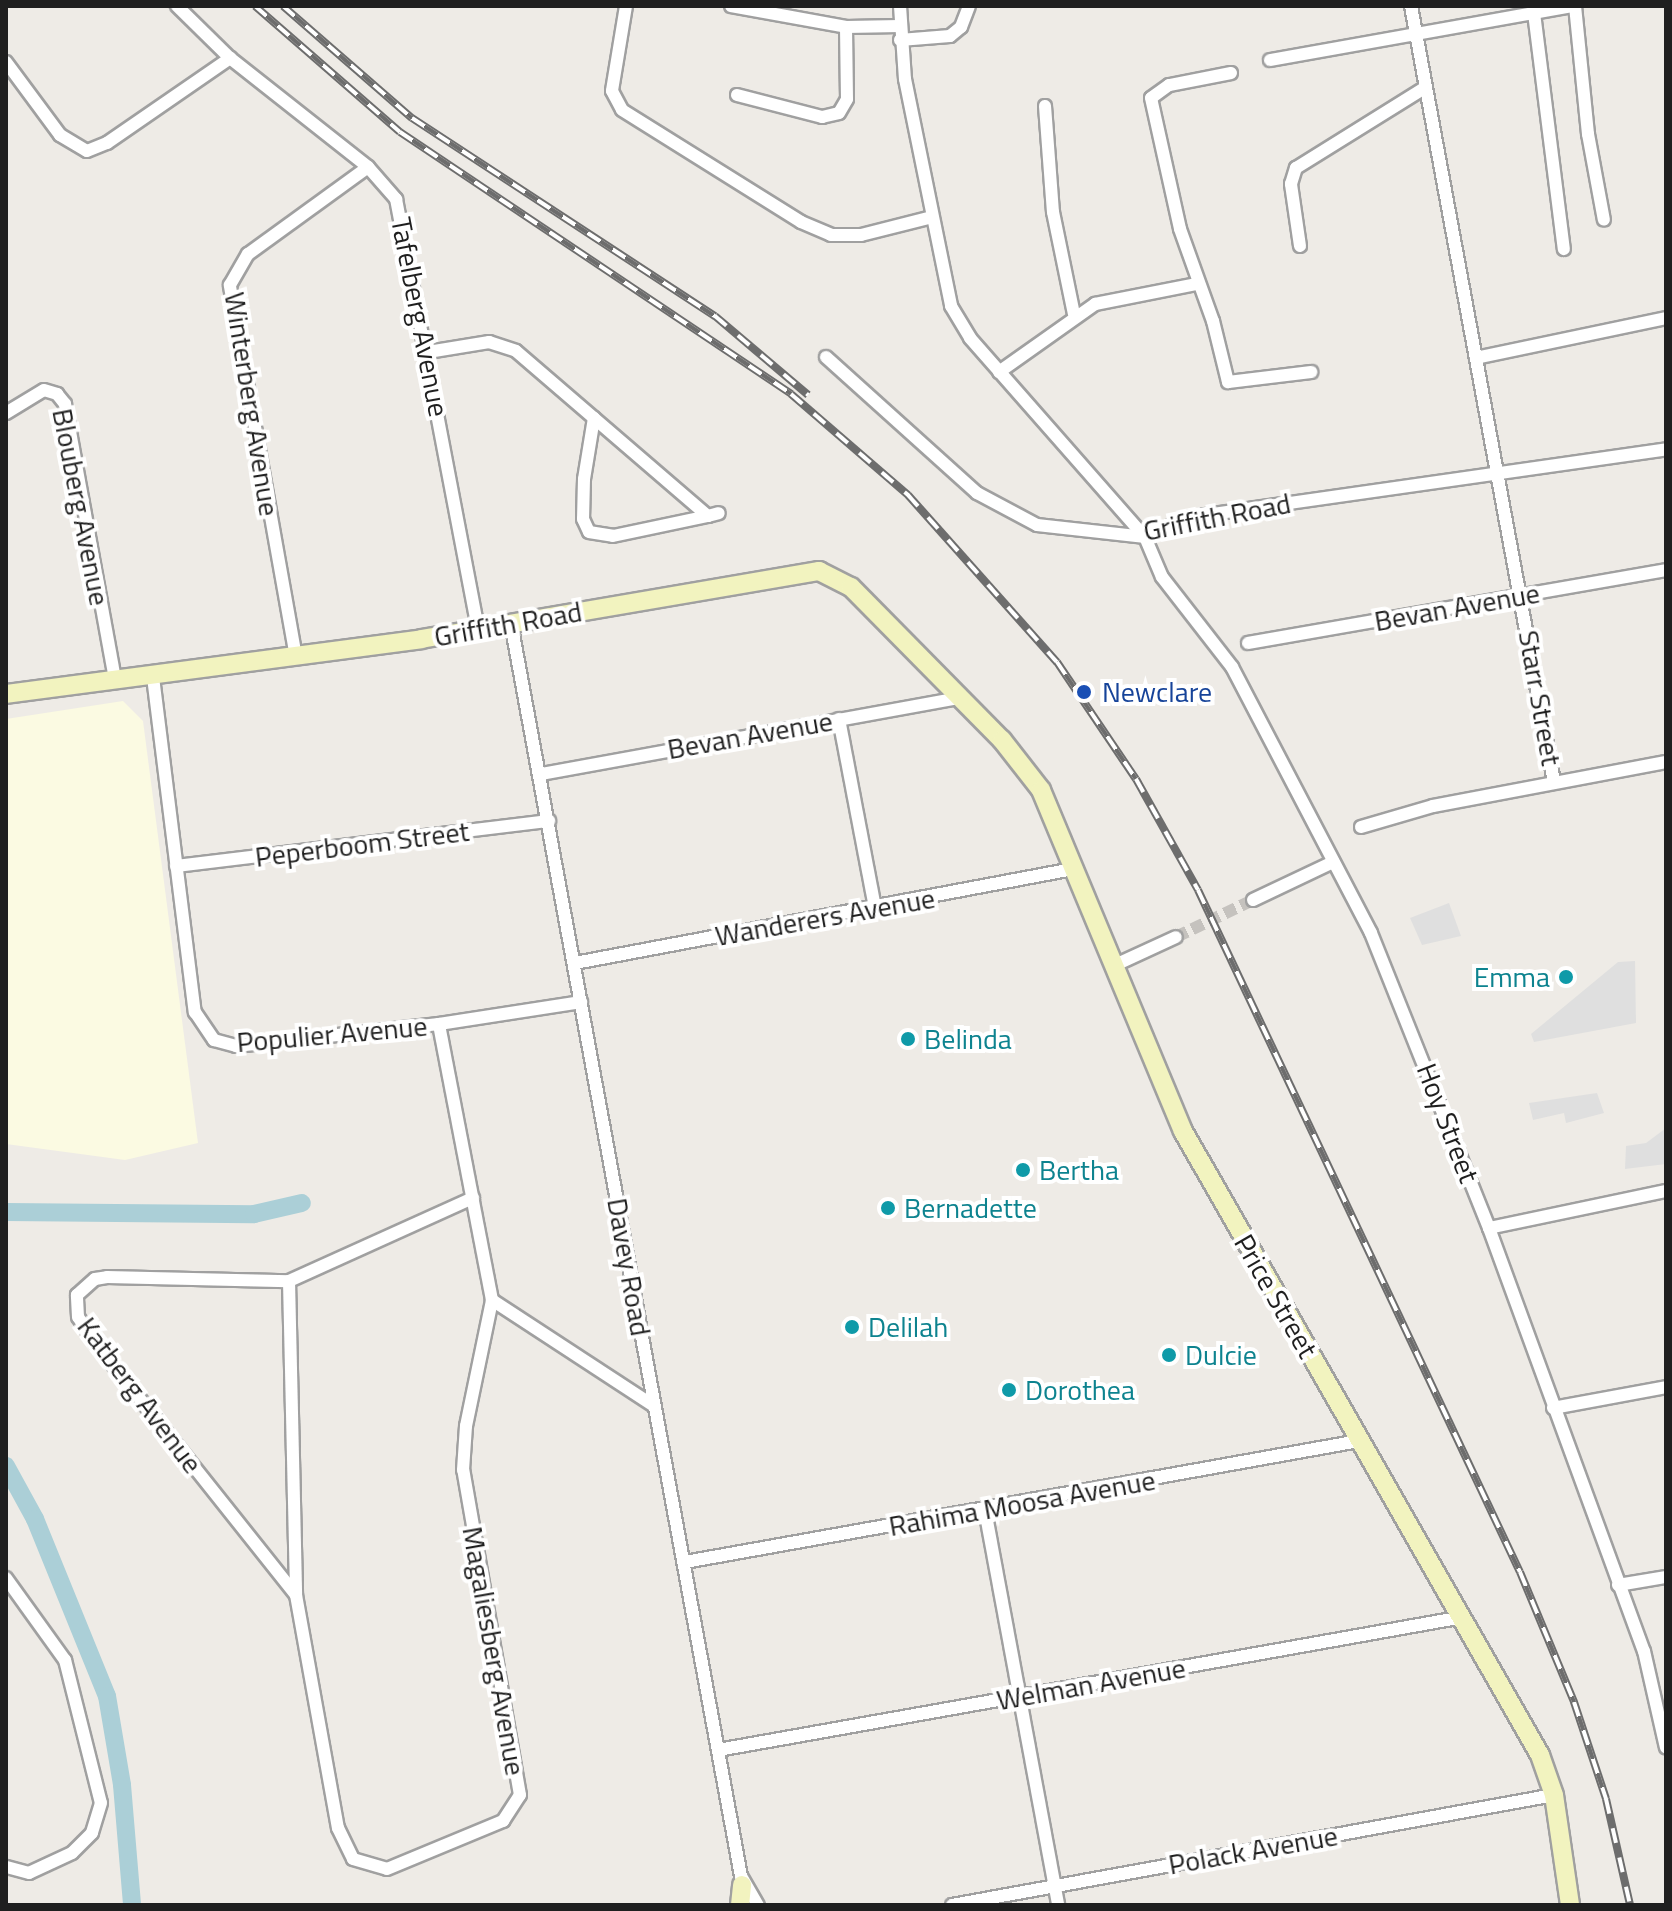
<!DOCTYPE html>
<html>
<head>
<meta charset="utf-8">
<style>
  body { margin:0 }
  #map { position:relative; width:1672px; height:1911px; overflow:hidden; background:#eeebe6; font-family:"Titillium Web",sans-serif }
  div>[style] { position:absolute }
  .education>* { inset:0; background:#fbfae2 }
  .parking>* { inset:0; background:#dfdfdf }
  .canal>* { height:18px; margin:-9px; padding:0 9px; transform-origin:9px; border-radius:9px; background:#abcfd7 }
  .street-tunnel>* { height:12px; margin-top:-6px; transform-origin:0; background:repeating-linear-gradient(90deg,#c5c2be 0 12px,transparent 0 18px) }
  .roads { filter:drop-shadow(2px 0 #a0a0a0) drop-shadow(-2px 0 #a0a0a0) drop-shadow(0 2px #a0a0a0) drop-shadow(0 -2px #a0a0a0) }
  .street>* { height:12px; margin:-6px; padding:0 6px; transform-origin:6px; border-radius:6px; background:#fff }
  .secondary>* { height:18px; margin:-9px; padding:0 9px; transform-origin:9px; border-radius:9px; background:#f2f3bf }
  .rail>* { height:8px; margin-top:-4px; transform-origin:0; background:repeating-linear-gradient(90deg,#fff 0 15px,#6d6d6d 0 30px); box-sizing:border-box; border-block:2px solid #6d6d6d }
  .dots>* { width:22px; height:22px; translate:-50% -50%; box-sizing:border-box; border:4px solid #fff; border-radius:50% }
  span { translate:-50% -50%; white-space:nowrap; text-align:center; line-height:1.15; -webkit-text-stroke:8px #fff; paint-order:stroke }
  .street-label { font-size:28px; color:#1f1f1f }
  .transit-label { font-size:28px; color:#164399 }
  .left { translate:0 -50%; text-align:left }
  .culture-label { font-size:28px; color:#0d838f }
  .right { translate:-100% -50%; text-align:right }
  .frame { position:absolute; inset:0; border:8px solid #1f1f1f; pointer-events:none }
</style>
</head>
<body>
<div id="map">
  <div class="education">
    <div style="clip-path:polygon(123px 701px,143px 721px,198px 1143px,125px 1160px,6px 1144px,6px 719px)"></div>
  </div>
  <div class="parking">
    <div style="clip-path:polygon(1449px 903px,1461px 936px,1422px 945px,1410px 918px)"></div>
    <div style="clip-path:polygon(1635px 961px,1636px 1023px,1534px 1042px,1531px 1034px,1618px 962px)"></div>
    <div style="clip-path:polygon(1597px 1093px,1604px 1113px,1566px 1123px,1564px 1113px,1533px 1120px,1529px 1103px)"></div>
    <div style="clip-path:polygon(1666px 1128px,1666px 1164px,1625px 1169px,1626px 1146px,1646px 1143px)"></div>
  </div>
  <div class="canal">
    <div style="left:6px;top:1212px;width:248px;rotate:0.5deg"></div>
    <div style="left:254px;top:1214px;width:49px;rotate:-12.9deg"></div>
    <div style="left:6px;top:1466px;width:60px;rotate:61.3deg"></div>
    <div style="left:35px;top:1519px;width:191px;rotate:67.9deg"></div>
    <div style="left:107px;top:1696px;width:90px;rotate:80.4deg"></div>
    <div style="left:122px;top:1785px;width:120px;rotate:85.2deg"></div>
  </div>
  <div class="street-tunnel">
    <div style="left:1176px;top:937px;width:85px;rotate:-25.7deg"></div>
  </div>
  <div class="roads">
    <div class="street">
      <div style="left:177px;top:6px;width:74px;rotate:44.5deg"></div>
      <div style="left:230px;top:58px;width:176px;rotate:38.3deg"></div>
      <div style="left:368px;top:167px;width:43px;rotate:48.8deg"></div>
      <div style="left:396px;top:199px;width:438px;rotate:79.2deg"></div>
      <div style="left:626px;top:6px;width:86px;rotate:99.4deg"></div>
      <div style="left:612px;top:91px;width:21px;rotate:62deg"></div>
      <div style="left:622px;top:110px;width:211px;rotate:32deg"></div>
      <div style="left:801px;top:222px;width:33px;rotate:23deg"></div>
      <div style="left:831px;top:235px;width:30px"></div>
      <div style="left:861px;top:235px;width:73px;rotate:-14.2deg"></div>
      <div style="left:731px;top:6px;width:117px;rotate:10.3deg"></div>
      <div style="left:846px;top:27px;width:54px;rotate:-1.1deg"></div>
      <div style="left:900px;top:6px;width:73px;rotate:86.1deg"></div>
      <div style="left:905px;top:79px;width:232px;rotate:78.5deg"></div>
      <div style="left:951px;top:306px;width:37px;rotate:59deg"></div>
      <div style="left:970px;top:338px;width:265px;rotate:48.7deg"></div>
      <div style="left:1145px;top:537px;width:43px;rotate:67deg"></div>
      <div style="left:1162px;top:577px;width:114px;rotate:52.1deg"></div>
      <div style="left:1232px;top:667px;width:300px;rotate:62.4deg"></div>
      <div style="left:1371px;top:933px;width:318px;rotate:68.2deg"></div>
      <div style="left:1489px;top:1228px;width:451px;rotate:69.9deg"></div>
      <div style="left:1644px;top:1651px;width:99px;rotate:77.2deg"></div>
      <div style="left:1411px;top:6px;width:789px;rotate:79.56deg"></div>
      <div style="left:1575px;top:6px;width:129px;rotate:84.2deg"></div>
      <div style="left:1588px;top:134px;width:87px;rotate:79.5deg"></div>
      <div style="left:1534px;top:13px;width:238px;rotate:82.8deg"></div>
      <div style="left:900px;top:40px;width:50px;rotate:-4.6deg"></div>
      <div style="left:950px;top:36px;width:14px;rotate:-39deg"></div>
      <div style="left:961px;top:27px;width:22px;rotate:-69deg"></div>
      <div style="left:1270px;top:60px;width:308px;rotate:-10.1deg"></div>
      <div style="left:6px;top:62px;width:91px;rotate:53.5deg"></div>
      <div style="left:60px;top:135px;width:31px;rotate:31deg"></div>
      <div style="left:87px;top:151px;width:22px;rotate:-22deg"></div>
      <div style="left:107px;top:143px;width:150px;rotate:-34.6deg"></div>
      <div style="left:1231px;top:73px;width:63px;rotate:169deg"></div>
      <div style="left:1169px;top:85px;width:22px;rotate:144deg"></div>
      <div style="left:1151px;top:98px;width:134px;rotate:77.5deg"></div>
      <div style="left:1180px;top:229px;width:98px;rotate:70.3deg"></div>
      <div style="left:1213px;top:321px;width:63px;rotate:76.2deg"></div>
      <div style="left:1228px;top:382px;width:84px;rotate:-6.9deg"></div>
      <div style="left:737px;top:95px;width:88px;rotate:14.5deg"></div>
      <div style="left:822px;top:117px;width:17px;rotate:-13deg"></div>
      <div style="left:839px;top:113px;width:16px;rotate:-60deg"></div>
      <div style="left:847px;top:99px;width:72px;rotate:-90.8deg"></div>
      <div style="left:1045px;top:106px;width:106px;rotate:85.7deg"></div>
      <div style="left:1053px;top:212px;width:104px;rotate:78.4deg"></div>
      <div style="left:1300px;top:246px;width:63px;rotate:-98.3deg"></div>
      <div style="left:1291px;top:184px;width:17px;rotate:-73deg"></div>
      <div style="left:1296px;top:168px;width:153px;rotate:-31.9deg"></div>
      <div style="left:428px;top:352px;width:62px;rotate:-9.3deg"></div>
      <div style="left:489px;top:342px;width:28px;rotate:18deg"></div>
      <div style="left:516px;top:351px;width:253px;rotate:40.7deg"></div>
      <div style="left:708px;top:516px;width:11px;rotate:-15deg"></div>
      <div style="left:826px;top:357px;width:203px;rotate:42deg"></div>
      <div style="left:977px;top:493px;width:68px;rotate:28.1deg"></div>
      <div style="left:1037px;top:525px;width:109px;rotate:6.3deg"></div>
      <div style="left:1145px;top:537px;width:50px;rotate:-23.5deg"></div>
      <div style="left:1191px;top:517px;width:480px;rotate:-8.1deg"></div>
      <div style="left:1476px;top:358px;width:194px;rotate:-11.9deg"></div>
      <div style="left:999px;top:372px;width:118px;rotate:-35.3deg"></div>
      <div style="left:1095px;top:304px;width:104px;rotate:-11.1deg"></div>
      <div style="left:6px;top:413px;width:44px;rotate:-31.2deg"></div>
      <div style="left:44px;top:390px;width:14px;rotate:17deg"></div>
      <div style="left:57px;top:394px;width:13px;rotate:51deg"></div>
      <div style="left:65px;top:404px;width:280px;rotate:79.7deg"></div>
      <div style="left:594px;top:418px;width:62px;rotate:99.3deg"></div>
      <div style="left:584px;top:479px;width:40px;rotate:91.4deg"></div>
      <div style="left:583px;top:519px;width:14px;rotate:65deg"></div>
      <div style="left:589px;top:532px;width:24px;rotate:9deg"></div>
      <div style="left:613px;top:536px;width:97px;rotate:-11.9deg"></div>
      <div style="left:511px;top:623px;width:1274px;rotate:79.6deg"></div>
      <div style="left:741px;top:1876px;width:34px;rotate:60deg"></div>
      <div style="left:1248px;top:643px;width:424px;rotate:-9.9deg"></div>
      <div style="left:296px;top:657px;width:378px;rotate:-100.1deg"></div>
      <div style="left:230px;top:285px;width:36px;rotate:-60deg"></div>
      <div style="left:248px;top:254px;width:148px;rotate:-35.9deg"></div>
      <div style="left:153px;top:677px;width:338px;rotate:82.9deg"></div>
      <div style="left:195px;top:1012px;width:34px;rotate:56deg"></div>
      <div style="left:214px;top:1040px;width:23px;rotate:15deg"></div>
      <div style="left:236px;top:1046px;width:204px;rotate:-6.2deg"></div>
      <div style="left:439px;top:1024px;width:144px;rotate:-8.8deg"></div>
      <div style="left:839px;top:719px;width:192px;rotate:79.2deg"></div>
      <div style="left:541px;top:774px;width:425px;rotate:-10.3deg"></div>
      <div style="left:1361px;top:827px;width:75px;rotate:-16.3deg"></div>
      <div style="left:1433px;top:806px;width:237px;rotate:-10.7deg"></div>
      <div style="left:176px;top:866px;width:376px;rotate:-6.9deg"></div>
      <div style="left:1253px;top:900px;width:89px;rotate:-25.4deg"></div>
      <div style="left:575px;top:963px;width:507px;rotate:-10.69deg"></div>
      <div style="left:1113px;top:966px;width:69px;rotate:-24.7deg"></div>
      <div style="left:1489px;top:1228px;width:181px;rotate:-11.8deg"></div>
      <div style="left:289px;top:1281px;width:314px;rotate:88.7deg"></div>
      <div style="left:296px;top:1595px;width:237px;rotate:79.8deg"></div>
      <div style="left:338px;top:1828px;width:34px;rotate:64deg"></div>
      <div style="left:353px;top:1859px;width:35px;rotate:16deg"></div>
      <div style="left:387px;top:1869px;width:126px;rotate:-22.5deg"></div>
      <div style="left:503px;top:1821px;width:31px;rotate:-57deg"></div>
      <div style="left:520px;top:1795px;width:330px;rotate:-99.9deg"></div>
      <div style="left:463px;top:1470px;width:44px;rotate:-86.1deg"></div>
      <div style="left:466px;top:1426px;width:129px;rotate:-78.3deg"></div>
      <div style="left:492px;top:1300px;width:281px;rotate:-100.9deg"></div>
      <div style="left:492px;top:1300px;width:194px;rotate:33.2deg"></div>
      <div style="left:1553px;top:1408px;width:115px;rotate:-10.5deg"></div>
      <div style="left:985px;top:1510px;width:402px;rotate:79.5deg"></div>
      <div style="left:685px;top:1562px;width:685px;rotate:-10.18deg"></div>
      <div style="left:6px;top:1578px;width:101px;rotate:54.3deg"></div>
      <div style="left:65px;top:1660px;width:147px;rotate:75.9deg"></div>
      <div style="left:101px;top:1803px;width:31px;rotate:107deg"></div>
      <div style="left:92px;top:1833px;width:28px;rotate:135deg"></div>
      <div style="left:72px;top:1853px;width:47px;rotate:155.1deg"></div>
      <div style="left:29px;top:1873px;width:24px;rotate:-165deg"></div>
      <div style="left:1618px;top:1585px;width:49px;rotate:-9.5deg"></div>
      <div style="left:296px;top:1595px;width:326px;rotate:-128.5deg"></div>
      <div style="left:93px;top:1340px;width:27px;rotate:-123deg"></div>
      <div style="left:78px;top:1317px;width:22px;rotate:-93deg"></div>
      <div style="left:77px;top:1295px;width:24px;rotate:-42deg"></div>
      <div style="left:95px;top:1279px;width:12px;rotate:-9deg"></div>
      <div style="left:107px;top:1277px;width:182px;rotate:1.3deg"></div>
      <div style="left:289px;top:1281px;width:202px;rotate:-24.3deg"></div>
      <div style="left:718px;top:1750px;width:757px;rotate:-10.12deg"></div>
      <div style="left:952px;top:1905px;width:612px;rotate:-10.36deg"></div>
    </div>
    <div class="secondary">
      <div style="left:6px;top:694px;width:419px;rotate:-7.5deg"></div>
      <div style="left:421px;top:639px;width:404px;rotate:-9.7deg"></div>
      <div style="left:819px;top:571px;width:36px;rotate:27deg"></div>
      <div style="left:851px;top:587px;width:215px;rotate:45.4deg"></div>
      <div style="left:1002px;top:740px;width:63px;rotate:52deg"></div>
      <div style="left:1041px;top:790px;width:369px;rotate:67.4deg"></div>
      <div style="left:1183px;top:1131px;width:719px;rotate:60.23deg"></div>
      <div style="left:1540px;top:1755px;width:42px;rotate:70.7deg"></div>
      <div style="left:1554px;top:1795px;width:111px;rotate:81.7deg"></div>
      <div style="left:740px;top:1905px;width:20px;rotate:-84deg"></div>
    </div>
  </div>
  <div class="rail">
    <div style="left:255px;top:6px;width:192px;rotate:41deg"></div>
    <div style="left:400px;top:132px;width:471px;rotate:33.8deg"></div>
    <div style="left:791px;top:394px;width:155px;rotate:40.8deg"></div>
    <div style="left:908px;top:495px;width:224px;rotate:48.3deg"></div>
    <div style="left:1057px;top:662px;width:141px;rotate:56deg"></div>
    <div style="left:1136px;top:779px;width:127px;rotate:60.8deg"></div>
    <div style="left:1198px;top:890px;width:754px;rotate:64.73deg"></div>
    <div style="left:1520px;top:1572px;width:141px;rotate:67.4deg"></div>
    <div style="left:1574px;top:1702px;width:102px;rotate:71.7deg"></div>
    <div style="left:1606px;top:1799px;width:109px;rotate:77.2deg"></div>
    <div style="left:283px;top:6px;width:171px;rotate:41deg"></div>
    <div style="left:412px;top:118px;width:362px;rotate:33.2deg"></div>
    <div style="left:715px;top:316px;width:122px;rotate:40.3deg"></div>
  </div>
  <div class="dots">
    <div style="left:1084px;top:692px;background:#1a4fb4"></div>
    <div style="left:1566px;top:977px;background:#0f9aa8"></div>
    <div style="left:908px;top:1039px;background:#0f9aa8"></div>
    <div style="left:1023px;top:1170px;background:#0f9aa8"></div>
    <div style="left:888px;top:1208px;background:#0f9aa8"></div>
    <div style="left:852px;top:1327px;background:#0f9aa8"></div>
    <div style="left:1169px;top:1355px;background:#0f9aa8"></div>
    <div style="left:1009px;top:1390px;background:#0f9aa8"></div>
  </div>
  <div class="street-label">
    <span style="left:420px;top:317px;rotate:79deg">Tafelberg Avenue</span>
    <span style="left:252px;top:404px;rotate:81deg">Winterberg Avenue</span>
    <span style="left:81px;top:507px;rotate:79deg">Blouberg Avenue</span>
    <span style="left:1217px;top:517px;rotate:-11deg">Griffith Road</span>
    <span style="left:1457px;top:607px;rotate:-10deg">Bevan Avenue</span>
    <span style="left:508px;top:624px;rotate:-10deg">Griffith Road</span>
    <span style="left:1540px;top:698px;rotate:80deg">Starr Street</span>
    <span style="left:750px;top:735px;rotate:-10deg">Bevan Avenue</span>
    <span style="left:362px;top:844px;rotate:-7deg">Peperboom Street</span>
    <span style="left:825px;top:917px;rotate:-10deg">Wanderers Avenue</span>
    <span style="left:332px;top:1034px;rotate:-5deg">Populier Avenue</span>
    <span style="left:1448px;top:1123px;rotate:69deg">Hoy Street</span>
    <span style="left:629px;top:1267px;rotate:80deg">Davey Road</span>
    <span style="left:1276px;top:1296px;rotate:60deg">Price Street</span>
    <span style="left:140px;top:1395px;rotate:53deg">Katberg Avenue</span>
    <span style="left:1022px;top:1503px;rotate:-10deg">Rahima Moosa Avenue</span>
    <span style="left:494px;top:1651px;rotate:80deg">Magaliesberg Avenue</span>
    <span style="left:1091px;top:1684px;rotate:-10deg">Welman Avenue</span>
    <span style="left:1253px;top:1850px;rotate:-10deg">Polack Avenue</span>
  </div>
  <div class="transit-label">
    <span class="left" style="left:1102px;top:692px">Newclare</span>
  </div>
  <div class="culture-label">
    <span class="right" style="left:1550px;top:977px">Emma</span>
    <span class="left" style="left:924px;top:1039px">Belinda</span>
    <span class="left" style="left:1039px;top:1170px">Bertha</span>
    <span class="left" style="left:904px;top:1208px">Bernadette</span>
    <span class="left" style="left:868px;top:1327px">Delilah</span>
    <span class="left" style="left:1185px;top:1355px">Dulcie</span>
    <span class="left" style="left:1025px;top:1390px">Dorothea</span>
  </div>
  <div class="frame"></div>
</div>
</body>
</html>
